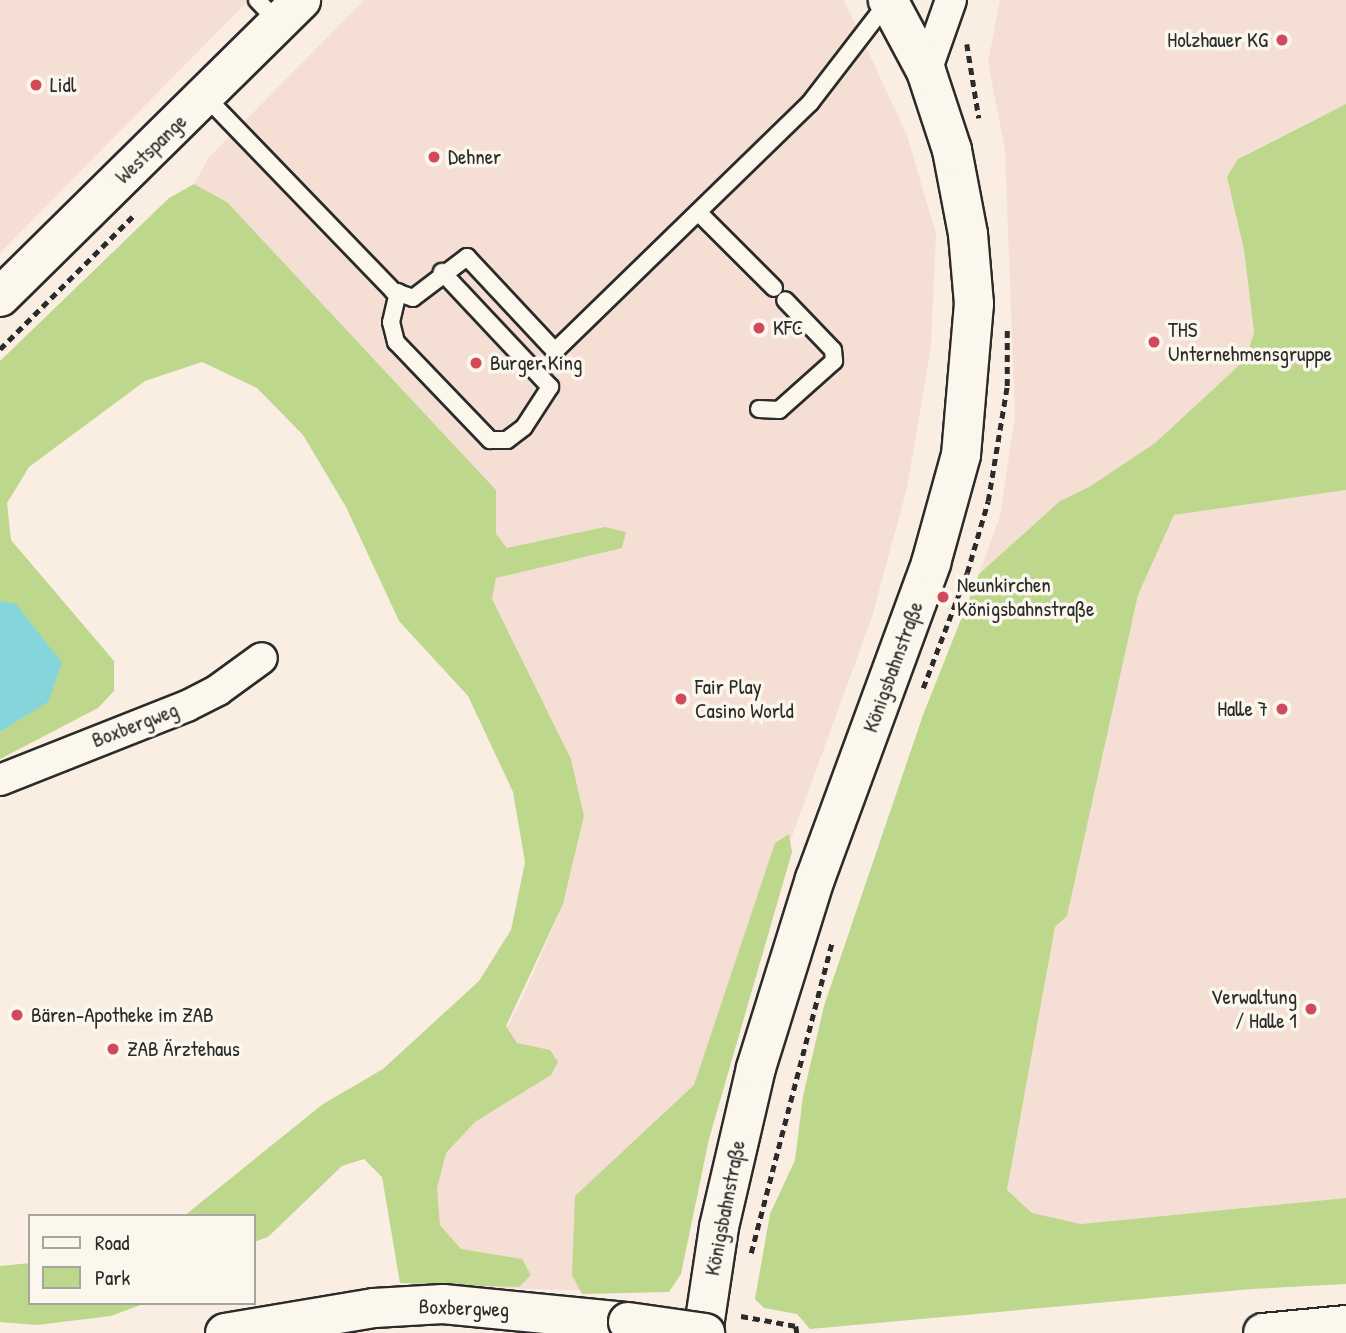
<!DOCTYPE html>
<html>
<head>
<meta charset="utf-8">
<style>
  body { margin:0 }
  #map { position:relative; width:1346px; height:1333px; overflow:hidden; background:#faeee3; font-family:"Patrick Hand",sans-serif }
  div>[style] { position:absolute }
  .built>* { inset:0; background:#f5dfd5 }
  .green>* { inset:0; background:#bdd78d }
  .water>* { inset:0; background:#84d6db }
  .path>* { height:4.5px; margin-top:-2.25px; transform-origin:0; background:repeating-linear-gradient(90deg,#2b2b2b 0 7px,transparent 0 12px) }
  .roads { filter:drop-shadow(2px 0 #2b2b2b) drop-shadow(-2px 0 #2b2b2b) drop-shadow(0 2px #2b2b2b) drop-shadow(0 -2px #2b2b2b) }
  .lane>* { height:16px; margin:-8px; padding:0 8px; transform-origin:8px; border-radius:8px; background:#fbf7ec }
  .street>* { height:30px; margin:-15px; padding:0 15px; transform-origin:15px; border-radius:15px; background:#fbf7ec }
  .secondary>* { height:38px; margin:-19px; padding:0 19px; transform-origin:19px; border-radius:19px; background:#fbf7ec }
  .bridges { filter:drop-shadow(2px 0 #2b2b2b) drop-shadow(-2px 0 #2b2b2b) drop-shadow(0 2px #2b2b2b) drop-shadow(0 -2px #2b2b2b) }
  .secondary-bridge>* { height:38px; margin:-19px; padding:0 19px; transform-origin:19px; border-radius:19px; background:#fbf7ec }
  .dots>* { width:19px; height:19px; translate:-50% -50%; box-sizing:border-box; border:4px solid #fbf7ec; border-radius:50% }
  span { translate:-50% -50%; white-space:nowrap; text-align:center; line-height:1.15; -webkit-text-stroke:7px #fbf7ec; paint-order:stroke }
  .poi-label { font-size:21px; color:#2b2b2b }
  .right { translate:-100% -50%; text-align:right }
  .left { translate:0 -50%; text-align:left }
  .street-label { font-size:21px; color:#2b2b2b }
  .legend { position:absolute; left:28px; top:1214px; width:228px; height:91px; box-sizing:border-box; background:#fbf7ec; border:2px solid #a8a59f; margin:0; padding:9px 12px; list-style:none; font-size:21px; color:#2b2b2b }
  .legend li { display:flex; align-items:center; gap:14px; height:35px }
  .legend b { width:35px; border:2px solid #a8a59f }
</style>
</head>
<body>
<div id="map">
  <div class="built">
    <div style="clip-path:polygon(0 0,249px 0,0 253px)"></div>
    <div style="clip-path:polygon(364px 0,844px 0,907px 135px,936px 234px,931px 346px,907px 488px,872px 617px,683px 1135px,644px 1292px,433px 1286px,421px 1198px,524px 994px,563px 904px,584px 816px,571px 759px,492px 600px,496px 490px,227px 202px,194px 184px,209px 157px)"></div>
    <div style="clip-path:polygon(1000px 0,1346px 0,1346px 104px,1241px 157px,1227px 177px,1244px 250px,1254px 332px,1246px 359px,1155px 443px,1089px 487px,1060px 501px,979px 574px,1000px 516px,1015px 415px,1005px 151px,988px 62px)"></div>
    <div style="clip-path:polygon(1346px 490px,1346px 1198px,1081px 1224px,1032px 1213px,1007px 1190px,1055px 927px,1067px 916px,1138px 595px,1174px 515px)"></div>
  </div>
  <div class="green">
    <div style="clip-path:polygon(1346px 104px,1346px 490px,1174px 515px,1138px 595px,1067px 916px,1055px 927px,1007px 1190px,1032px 1213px,1081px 1224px,1346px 1198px,1346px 1284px,1252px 1289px,810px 1329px,797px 1314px,764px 1308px,755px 1299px,770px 1214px,795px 1160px,803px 1096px,824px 1006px,923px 715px,979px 574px,1060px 501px,1089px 487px,1155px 443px,1246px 359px,1254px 332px,1244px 250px,1227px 177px,1238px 159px)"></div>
    <div style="clip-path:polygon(194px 184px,227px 202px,496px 490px,496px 534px,507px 548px,605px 527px,626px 532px,622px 548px,496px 578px,492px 599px,571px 759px,584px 816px,563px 904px,506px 1026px,517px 1043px,550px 1050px,558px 1062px,551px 1075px,475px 1122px,446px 1153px,437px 1188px,440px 1225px,461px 1249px,522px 1259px,531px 1275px,519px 1287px,400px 1283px,382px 1177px,364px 1159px,342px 1166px,268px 1237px,254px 1242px,254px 1216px,184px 1216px,323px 1104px,383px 1069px,479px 981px,511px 930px,525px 862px,513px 792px,468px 696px,399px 621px,346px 507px,303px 435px,257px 388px,202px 362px,145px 381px,29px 467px,7px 503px,11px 540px,114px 661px,114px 691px,98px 708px,0 759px,0 732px,47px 702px,16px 605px,0 601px,0 361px,169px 198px)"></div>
    <div style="clip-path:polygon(789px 834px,792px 852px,709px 1139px,681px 1274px,669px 1292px,582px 1294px,572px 1275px,575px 1196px,694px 1085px,775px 843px)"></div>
    <div style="clip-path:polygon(30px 1263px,30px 1303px,146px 1303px,111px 1316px,37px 1325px,0 1322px,0 1266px)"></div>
  </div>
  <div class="water">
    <div style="clip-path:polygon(0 601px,16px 604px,62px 663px,48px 702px,0 732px)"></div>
  </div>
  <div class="path">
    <div style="left:967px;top:44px;width:75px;rotate:80.8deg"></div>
    <div style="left:0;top:349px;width:191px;rotate:-45deg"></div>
    <div style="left:923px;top:688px;width:123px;rotate:-69.1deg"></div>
    <div style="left:967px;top:573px;width:75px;rotate:-73.7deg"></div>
    <div style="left:988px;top:501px;width:117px;rotate:-80.6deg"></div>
    <div style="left:1007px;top:386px;width:58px;rotate:-90deg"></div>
    <div style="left:751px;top:1253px;width:320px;rotate:-75.4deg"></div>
    <div style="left:741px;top:1316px;width:56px;rotate:10.3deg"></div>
    <div style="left:796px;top:1326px;width:7px;rotate:82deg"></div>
  </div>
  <div class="roads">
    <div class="lane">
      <div style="left:257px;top:0;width:30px;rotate:46deg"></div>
      <div style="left:205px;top:96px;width:271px;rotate:46deg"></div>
      <div style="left:393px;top:291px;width:21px;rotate:19deg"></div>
      <div style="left:413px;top:298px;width:68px;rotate:-37.2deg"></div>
      <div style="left:467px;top:257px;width:129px;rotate:46.9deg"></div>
      <div style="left:555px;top:351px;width:356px;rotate:-44.2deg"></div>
      <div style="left:810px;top:103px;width:126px;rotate:-52.4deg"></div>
      <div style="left:699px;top:213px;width:106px;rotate:45deg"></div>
      <div style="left:398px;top:292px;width:31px;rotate:103deg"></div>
      <div style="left:391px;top:322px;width:21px;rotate:76deg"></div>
      <div style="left:396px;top:342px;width:136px;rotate:46.2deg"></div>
      <div style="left:490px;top:440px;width:17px"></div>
      <div style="left:507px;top:440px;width:21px;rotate:-37deg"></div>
      <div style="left:524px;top:427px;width:48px;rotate:-57deg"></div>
      <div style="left:550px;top:387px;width:158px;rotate:-133.2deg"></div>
      <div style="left:759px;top:409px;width:20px;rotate:3deg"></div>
      <div style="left:779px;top:410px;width:74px;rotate:-41.7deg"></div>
      <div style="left:834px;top:361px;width:11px;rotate:-95deg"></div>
      <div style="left:833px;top:350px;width:69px;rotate:-133.8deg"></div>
    </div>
    <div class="street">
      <div style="left:926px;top:71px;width:75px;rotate:-70.6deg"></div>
      <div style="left:0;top:780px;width:201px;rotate:-21.6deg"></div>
      <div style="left:187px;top:706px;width:35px;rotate:-27deg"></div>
      <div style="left:218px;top:690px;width:54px;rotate:-36deg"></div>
    </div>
    <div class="secondary">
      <div style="left:0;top:297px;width:423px;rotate:-44.6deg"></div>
      <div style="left:225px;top:1333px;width:151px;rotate:-9.5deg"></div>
      <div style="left:374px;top:1308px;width:69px;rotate:-3.3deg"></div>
      <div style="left:443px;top:1304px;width:186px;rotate:5.6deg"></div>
      <div style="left:703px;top:1333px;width:107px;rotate:-81.4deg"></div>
      <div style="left:719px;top:1227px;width:163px;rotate:-76.9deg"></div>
      <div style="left:756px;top:1068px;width:198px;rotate:-72.7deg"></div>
      <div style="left:815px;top:879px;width:337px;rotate:-69.8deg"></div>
      <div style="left:931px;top:563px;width:112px;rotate:-74.5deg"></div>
      <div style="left:961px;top:455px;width:152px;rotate:-85.1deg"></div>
      <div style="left:974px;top:304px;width:70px;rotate:-94.9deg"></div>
      <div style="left:968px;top:234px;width:86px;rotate:-100.8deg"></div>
      <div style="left:952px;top:150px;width:83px;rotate:-108.2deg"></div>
      <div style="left:926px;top:71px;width:81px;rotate:-118.2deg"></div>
      <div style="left:1263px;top:1333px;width:83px;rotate:-5.5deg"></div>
    </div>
  </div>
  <div class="bridges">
    <div class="secondary-bridge">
      <div style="left:628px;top:1322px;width:78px;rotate:8.1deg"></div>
    </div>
  </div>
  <div class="dots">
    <div style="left:1282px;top:40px;background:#d1495b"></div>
    <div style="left:36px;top:85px;background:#d1495b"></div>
    <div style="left:434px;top:157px;background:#d1495b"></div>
    <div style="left:759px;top:328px;background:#d1495b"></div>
    <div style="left:1154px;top:342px;background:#d1495b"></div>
    <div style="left:476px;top:363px;background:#d1495b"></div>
    <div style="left:943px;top:597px;background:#d1495b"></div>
    <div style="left:681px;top:699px;background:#d1495b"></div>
    <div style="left:1282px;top:709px;background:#d1495b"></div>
    <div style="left:1311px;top:1009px;background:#d1495b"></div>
    <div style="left:17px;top:1015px;background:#d1495b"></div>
    <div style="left:113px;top:1049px;background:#d1495b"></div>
  </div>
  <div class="poi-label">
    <span class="right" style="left:1268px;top:40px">Holzhauer KG</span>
    <span class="left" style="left:50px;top:85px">Lidl</span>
    <span class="left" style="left:448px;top:157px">Dehner</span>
    <span class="left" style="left:773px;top:328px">KFC</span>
    <span class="left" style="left:1168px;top:342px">THS<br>Unternehmensgruppe</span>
    <span class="left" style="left:490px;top:363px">Burger King</span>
    <span class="left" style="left:957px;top:597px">Neunkirchen<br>Königsbahnstraße</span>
    <span class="left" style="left:695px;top:699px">Fair Play<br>Casino World</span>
    <span class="right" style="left:1268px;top:709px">Halle 7</span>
    <span class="right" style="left:1297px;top:1009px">Verwaltung<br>/ Halle 1</span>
    <span class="left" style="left:31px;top:1015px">Bären-Apotheke im ZAB</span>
    <span class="left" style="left:127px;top:1049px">ZAB Ärztehaus</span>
  </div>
  <div class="street-label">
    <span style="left:151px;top:149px;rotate:-44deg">Westspange</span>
    <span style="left:893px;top:667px;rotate:-70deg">Königsbahnstraße</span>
    <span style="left:135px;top:725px;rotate:-21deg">Boxbergweg</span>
    <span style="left:725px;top:1208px;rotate:-79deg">Königsbahnstraße</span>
    <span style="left:464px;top:1308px;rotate:2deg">Boxbergweg</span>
  </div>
  <ul class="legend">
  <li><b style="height:9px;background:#fbf7ec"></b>Road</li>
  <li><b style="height:19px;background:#bdd78d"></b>Park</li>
  </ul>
</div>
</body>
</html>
